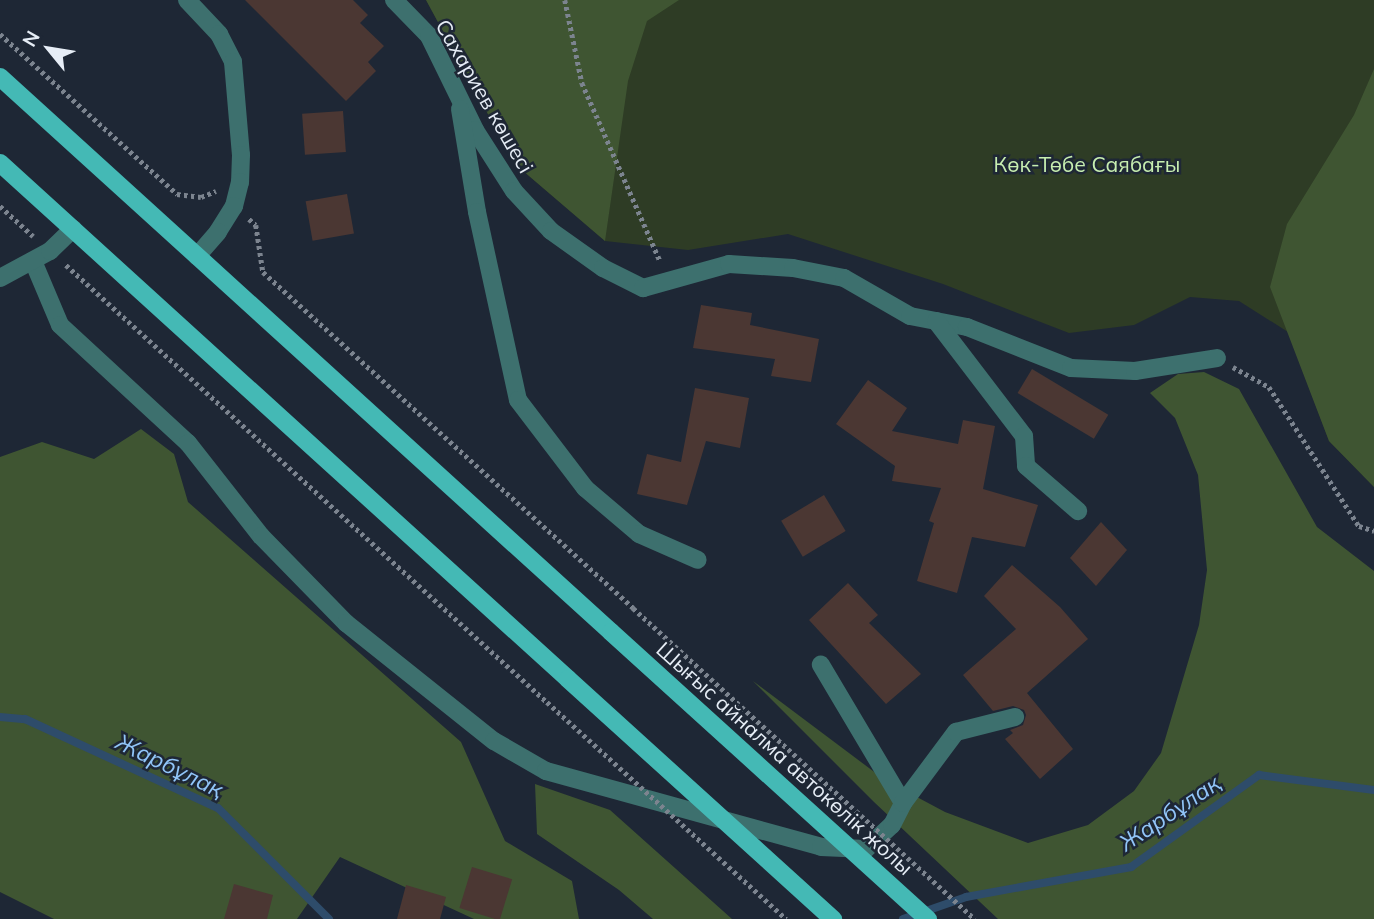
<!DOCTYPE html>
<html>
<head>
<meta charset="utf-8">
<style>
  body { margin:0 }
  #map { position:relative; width:1374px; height:919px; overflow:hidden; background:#1e2735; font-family:Mulish,sans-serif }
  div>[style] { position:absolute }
  .green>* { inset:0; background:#2e3c25 }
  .forest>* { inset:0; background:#3f5532 }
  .stream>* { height:8px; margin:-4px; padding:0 4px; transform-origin:4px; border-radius:4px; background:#2e4c6a }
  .building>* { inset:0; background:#4b3733; transform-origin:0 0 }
  .path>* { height:4.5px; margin-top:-2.25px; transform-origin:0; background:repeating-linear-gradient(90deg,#7c848f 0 3.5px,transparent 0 7px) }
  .minor>* { height:18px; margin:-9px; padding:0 9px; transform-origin:9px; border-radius:9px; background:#3d706e }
  .major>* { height:18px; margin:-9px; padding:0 9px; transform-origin:9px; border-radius:9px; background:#44b9b5 }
  .path-bridge>* { height:4.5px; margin-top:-2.25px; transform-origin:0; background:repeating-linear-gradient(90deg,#7c848f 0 3.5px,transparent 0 7px) }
  .major-bridge>* { height:18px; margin:-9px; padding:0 9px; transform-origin:9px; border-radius:9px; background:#44b9b5 }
  span { translate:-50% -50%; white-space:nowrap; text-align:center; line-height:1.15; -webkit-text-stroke:5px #1e2735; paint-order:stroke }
  .street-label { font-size:21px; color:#e6edf6 }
  .park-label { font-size:21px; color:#c7eeb0 }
  .water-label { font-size:23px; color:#91c5f8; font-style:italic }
  .north { position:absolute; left:14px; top:14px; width:70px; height:70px; -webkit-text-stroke:5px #1e2735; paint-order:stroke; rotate:300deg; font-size:19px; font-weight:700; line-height:28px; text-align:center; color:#e6edf6 }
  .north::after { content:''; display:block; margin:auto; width:24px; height:32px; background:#e6edf6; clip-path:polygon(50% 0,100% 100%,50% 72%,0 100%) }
</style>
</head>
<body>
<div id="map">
  <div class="green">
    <div style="clip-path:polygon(426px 0,1374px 0,1374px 487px,1329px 441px,1288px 332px,1239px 301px,1190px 297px,1134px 325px,1069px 333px,943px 284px,788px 234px,688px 250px,605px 241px,515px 164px)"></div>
  </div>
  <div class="forest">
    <div style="clip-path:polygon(426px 0,679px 0,647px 21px,628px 81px,605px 241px,515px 164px)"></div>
    <div style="clip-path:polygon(1374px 69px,1374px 487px,1329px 441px,1270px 287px,1287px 224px,1354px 115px)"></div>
    <div style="clip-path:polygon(1204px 372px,1239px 389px,1317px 527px,1374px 571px,1374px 919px,998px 919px,874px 802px,753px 681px,885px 780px,945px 812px,1028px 843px,1088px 825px,1134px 791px,1161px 753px,1199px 625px,1207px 570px,1198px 475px,1175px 418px,1150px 393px,1178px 374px)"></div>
    <div style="clip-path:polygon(141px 429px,174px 454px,188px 502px,461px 742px,505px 841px,572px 881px,579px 919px,474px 919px,340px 857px,297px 919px,54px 919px,0 892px,0 457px,42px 442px,94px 459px)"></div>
    <div style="clip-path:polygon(535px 784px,610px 810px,732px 919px,653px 919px,619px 890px,537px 834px)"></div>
  </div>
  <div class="stream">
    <div style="left:0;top:717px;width:25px;rotate:5deg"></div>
    <div style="left:25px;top:719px;width:213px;rotate:24.8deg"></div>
    <div style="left:218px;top:808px;width:157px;rotate:45deg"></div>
    <div style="left:903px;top:919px;width:67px;rotate:-19.2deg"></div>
    <div style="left:966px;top:897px;width:168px;rotate:-10.3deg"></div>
    <div style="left:1131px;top:867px;width:158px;rotate:-35.7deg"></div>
    <div style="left:1259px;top:775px;width:116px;rotate:7.4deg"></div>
  </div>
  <div class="building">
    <div style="clip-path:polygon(245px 0,353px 0,368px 15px,360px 23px,384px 46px,368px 62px,376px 71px,346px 101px)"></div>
    <div style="left:343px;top:111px;width:41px;height:41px;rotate:86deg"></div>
    <div style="left:347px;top:194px;width:40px;height:42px;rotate:80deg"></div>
    <div style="clip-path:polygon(701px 305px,752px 313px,750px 325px,819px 339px,811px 382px,771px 376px,775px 359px,693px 348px)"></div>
    <div style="left:1032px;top:369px;width:89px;height:28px;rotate:31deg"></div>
    <div style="clip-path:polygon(868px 380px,907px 408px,892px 431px,958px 444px,963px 420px,995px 426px,983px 489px,1038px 505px,1025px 547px,972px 537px,957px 593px,917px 581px,934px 523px,929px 521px,941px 488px,892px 481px,895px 466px,836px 424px)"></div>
    <div style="clip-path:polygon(695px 388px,749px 398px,740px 448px,706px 441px,687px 505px,637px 494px,647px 454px,681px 462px)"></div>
    <div style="left:824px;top:495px;width:42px;height:50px;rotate:59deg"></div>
    <div style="clip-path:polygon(1101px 522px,1127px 550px,1096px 586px,1070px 558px)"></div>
    <div style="clip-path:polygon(1012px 565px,1060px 607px,1088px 639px,1027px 693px,1073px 749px,1040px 779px,1005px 739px,1013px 733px,1010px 730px,1023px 725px,1026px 715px,1024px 710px,1013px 706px,993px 711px,963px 675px,1016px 629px,984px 596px)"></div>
    <div style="clip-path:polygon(848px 583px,878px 615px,869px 623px,921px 674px,886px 704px,809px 620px)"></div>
    <div style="left:472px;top:867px;width:42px;height:43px;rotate:17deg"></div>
    <div style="clip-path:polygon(234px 884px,273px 895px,267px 919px,224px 919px)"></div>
    <div style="clip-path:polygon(406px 885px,446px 897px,440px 919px,397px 919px)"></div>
  </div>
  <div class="path">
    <div style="left:565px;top:0;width:85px;rotate:78.4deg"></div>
    <div style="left:582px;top:83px;width:194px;rotate:66.3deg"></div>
    <div style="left:0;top:34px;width:239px;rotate:42.1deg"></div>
    <div style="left:177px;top:194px;width:24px;rotate:7deg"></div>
    <div style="left:201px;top:197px;width:16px;rotate:-22deg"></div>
    <div style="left:0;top:206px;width:45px;rotate:42.3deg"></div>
    <div style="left:249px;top:219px;width:9px;rotate:41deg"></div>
    <div style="left:256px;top:225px;width:48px;rotate:81.5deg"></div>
    <div style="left:263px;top:272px;width:500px;rotate:42.2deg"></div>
    <div style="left:66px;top:265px;width:650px;rotate:42.26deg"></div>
    <div style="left:1233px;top:367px;width:41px;rotate:29.1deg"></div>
    <div style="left:1269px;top:387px;width:166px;rotate:57.1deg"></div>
    <div style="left:1359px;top:526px;width:16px;rotate:18deg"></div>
  </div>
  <div class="minor">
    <div style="left:187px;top:0;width:47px;rotate:46.7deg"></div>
    <div style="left:219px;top:34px;width:31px;rotate:63deg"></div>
    <div style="left:233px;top:62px;width:93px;rotate:85.1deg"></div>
    <div style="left:241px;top:155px;width:27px;rotate:92deg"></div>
    <div style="left:240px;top:182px;width:25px;rotate:104deg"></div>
    <div style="left:234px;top:206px;width:31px;rotate:122deg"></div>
    <div style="left:218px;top:232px;width:32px;rotate:131deg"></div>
    <div style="left:394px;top:0;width:50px;rotate:45.8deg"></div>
    <div style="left:429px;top:36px;width:105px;rotate:63.9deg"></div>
    <div style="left:475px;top:130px;width:72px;rotate:57.4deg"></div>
    <div style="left:514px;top:191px;width:54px;rotate:47.2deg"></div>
    <div style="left:551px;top:231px;width:64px;rotate:35.4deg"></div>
    <div style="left:603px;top:268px;width:45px;rotate:26.6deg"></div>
    <div style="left:643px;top:288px;width:89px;rotate:-15.6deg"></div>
    <div style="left:729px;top:264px;width:64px;rotate:3.6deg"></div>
    <div style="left:793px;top:268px;width:52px;rotate:11.1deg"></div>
    <div style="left:844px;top:278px;width:76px;rotate:29.9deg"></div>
    <div style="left:910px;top:316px;width:58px;rotate:10.9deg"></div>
    <div style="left:967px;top:327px;width:112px;rotate:21.5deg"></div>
    <div style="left:1071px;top:368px;width:64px;rotate:2.7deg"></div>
    <div style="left:1135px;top:371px;width:83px;rotate:-9deg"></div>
    <div style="left:460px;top:109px;width:104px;rotate:80.6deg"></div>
    <div style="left:477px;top:212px;width:192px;rotate:77.7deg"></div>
    <div style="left:518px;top:400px;width:111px;rotate:52.7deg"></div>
    <div style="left:585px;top:488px;width:71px;rotate:40.4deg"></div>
    <div style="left:639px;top:534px;width:64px;rotate:23.8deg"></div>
    <div style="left:33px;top:261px;width:69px;rotate:67.1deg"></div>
    <div style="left:60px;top:325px;width:174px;rotate:42.7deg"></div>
    <div style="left:188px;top:443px;width:118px;rotate:51.9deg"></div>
    <div style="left:261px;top:536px;width:122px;rotate:45.7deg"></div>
    <div style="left:346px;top:623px;width:189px;rotate:38.6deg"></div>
    <div style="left:494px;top:741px;width:60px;rotate:30deg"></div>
    <div style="left:546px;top:771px;width:285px;rotate:15.4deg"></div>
    <div style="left:821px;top:847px;width:45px;rotate:2.5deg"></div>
    <div style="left:866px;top:849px;width:35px;rotate:-43deg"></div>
    <div style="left:892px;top:825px;width:25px;rotate:-63deg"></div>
    <div style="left:903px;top:803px;width:161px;rotate:-120.7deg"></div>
    <div style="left:0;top:278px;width:57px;rotate:-28.4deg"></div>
    <div style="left:50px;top:251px;width:32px;rotate:-44deg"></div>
    <div style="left:936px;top:321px;width:145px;rotate:52.6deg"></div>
    <div style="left:1024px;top:436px;width:30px;rotate:86deg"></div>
    <div style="left:1026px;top:466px;width:69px;rotate:40.9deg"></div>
    <div style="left:903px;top:803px;width:89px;rotate:-53.3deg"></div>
    <div style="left:956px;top:732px;width:61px;rotate:-14.3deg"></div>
  </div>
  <div class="major">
    <div style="left:0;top:77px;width:825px;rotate:42.25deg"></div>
    <div style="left:0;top:163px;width:767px;rotate:42.25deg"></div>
  </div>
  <div class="path-bridge">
    <div style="left:633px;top:608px;width:462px;rotate:42.3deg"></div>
    <div style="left:547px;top:702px;width:323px;rotate:42.2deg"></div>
  </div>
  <div class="major-bridge">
    <div style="left:611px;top:632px;width:428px;rotate:42.2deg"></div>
    <div style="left:568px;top:679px;width:358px;rotate:42.2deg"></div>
  </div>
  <div class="street-label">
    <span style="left:485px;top:96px;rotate:60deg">Сахариев көшесі</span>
    <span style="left:785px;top:758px;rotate:42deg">Шығыс айналма автокөлік жолы</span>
  </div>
  <div class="park-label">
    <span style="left:1087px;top:164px">Көк-Төбе Саябағы</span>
  </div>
  <div class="water-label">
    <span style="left:170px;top:766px;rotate:26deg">Жарбұлақ</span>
    <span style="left:1170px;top:813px;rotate:-34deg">Жарбұлақ</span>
  </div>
  <div class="north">N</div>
</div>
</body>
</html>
